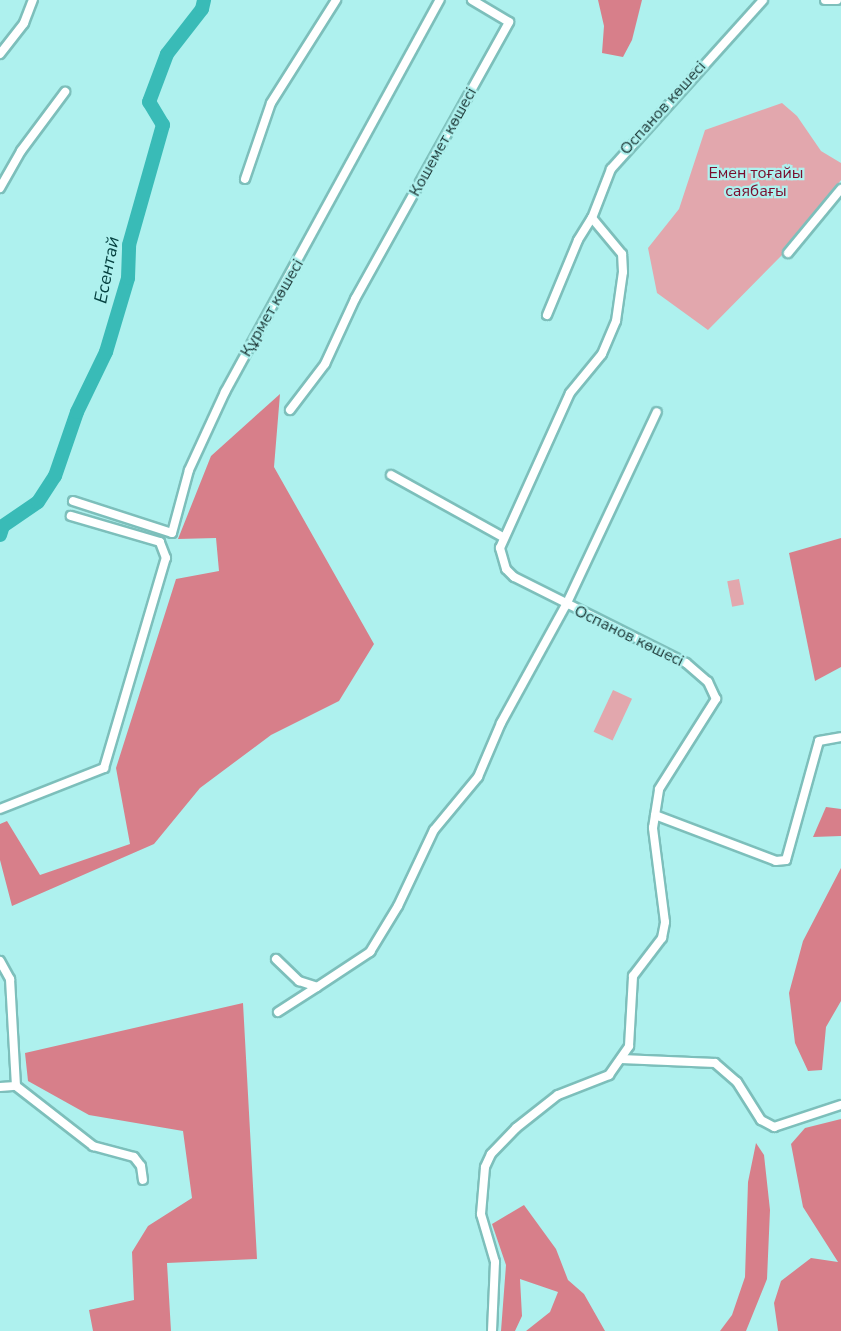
<!DOCTYPE html>
<html>
<head>
<meta charset="utf-8">
<style>
  body { margin:0 }
  #map { position:relative; width:841px; height:1331px; overflow:hidden; background:#aef1ee; font-family:"Nunito Sans",sans-serif }
  div>[style] { position:absolute }
  .green>* { inset:0; background:#e2a7ad; transform-origin:0 0 }
  .forest>* { inset:0; background:#d77f8a }
  .river>* { height:14px; margin:-7px; padding:0 7px; transform-origin:7px; border-radius:7px; background:#39bbb7 }
  .roads { filter:drop-shadow(2px 0 #7dbfbb) drop-shadow(-2px 0 #7dbfbb) drop-shadow(0 2px #7dbfbb) drop-shadow(0 -2px #7dbfbb) }
  .minor>* { height:8px; margin:-4px; padding:0 4px; transform-origin:4px; border-radius:4px; background:#fff }
  span { translate:-50% -50%; white-space:nowrap; text-align:center; line-height:1.15; -webkit-text-stroke:4.5px #aef1ee; paint-order:stroke }
  .street-label { font-size:16px; color:#1c3736 }
  .park-label { font-size:16px; color:#790d2d }
  .water-label { font-size:18px; color:#054140; font-style:italic }
</style>
</head>
<body>
<div id="map">
  <div class="green">
    <div style="clip-path:polygon(782px 103px,797px 116px,821px 151px,841px 163px,841px 180px,784px 253px,708px 330px,657px 293px,648px 248px,679px 209px,705px 130px)"></div>
    <div style="left:739px;top:579px;width:26px;height:12px;rotate:79deg"></div>
    <div style="left:613px;top:690px;width:21px;height:46px;rotate:25deg"></div>
  </div>
  <div class="forest">
    <div style="clip-path:polygon(598px 0,642px 0,632px 40px,623px 57px,602px 53px,604px 26px)"></div>
    <div style="clip-path:polygon(280px 394px,274px 467px,374px 644px,339px 701px,271px 735px,200px 788px,154px 844px,12px 906px,0 860px,0 824px,7px 821px,40px 875px,130px 844px,116px 768px,176px 579px,219px 571px,216px 538px,178px 539px,211px 456px)"></div>
    <div style="clip-path:polygon(841px 538px,841px 667px,815px 681px,789px 553px)"></div>
    <div style="clip-path:polygon(826px 807px,841px 809px,841px 836px,813px 837px)"></div>
    <div style="clip-path:polygon(841px 868px,841px 1001px,826px 1027px,822px 1070px,808px 1071px,795px 1043px,789px 993px,803px 941px)"></div>
    <div style="clip-path:polygon(243px 1003px,257px 1259px,167px 1263px,171px 1331px,93px 1331px,89px 1310px,134px 1300px,132px 1252px,148px 1226px,192px 1198px,183px 1131px,89px 1115px,28px 1081px,25px 1053px)"></div>
    <div style="clip-path:polygon(841px 1119px,841px 1331px,778px 1331px,774px 1303px,781px 1281px,811px 1258px,838px 1262px,803px 1207px,791px 1144px,805px 1128px)"></div>
    <div style="clip-path:polygon(756px 1143px,764px 1155px,770px 1210px,767px 1279px,746px 1331px,720px 1331px,732px 1315px,745px 1277px,748px 1182px)"></div>
    <div style="clip-path:polygon(524px 1205px,556px 1249px,568px 1280px,584px 1294px,605px 1331px,526px 1331px,550px 1312px,558px 1292px,520px 1279px,522px 1316px,515px 1331px,501px 1331px,506px 1265px,492px 1224px)"></div>
  </div>
  <div class="river">
    <div style="left:0;top:535px;width:9px;rotate:-72deg"></div>
    <div style="left:3px;top:526px;width:42px;rotate:-34.4deg"></div>
    <div style="left:38px;top:502px;width:31px;rotate:-57deg"></div>
    <div style="left:55px;top:476px;width:68px;rotate:-71deg"></div>
    <div style="left:77px;top:412px;width:67px;rotate:-64.2deg"></div>
    <div style="left:106px;top:352px;width:77px;rotate:-73.4deg"></div>
    <div style="left:128px;top:278px;width:33px;rotate:-88deg"></div>
    <div style="left:129px;top:245px;width:125px;rotate:-74.2deg"></div>
    <div style="left:163px;top:125px;width:27px;rotate:-121deg"></div>
    <div style="left:149px;top:102px;width:51px;rotate:-69.4deg"></div>
    <div style="left:167px;top:54px;width:57px;rotate:-52.1deg"></div>
    <div style="left:202px;top:9px;width:9px;rotate:-77deg"></div>
  </div>
  <div class="roads">
    <div class="minor">
      <div style="left:825px;top:0;width:12px"></div>
      <div style="left:0;top:54px;width:39px;rotate:-52deg"></div>
      <div style="left:24px;top:23px;width:25px;rotate:-69deg"></div>
      <div style="left:245px;top:179px;width:80px;rotate:-71.1deg"></div>
      <div style="left:271px;top:103px;width:122px;rotate:-57.7deg"></div>
      <div style="left:0;top:188px;width:43px;rotate:-60.4deg"></div>
      <div style="left:21px;top:151px;width:74px;rotate:-53.3deg"></div>
      <div style="left:788px;top:253px;width:83px;rotate:-50.4deg"></div>
      <div style="left:547px;top:315px;width:81px;rotate:-67.5deg"></div>
      <div style="left:578px;top:240px;width:26px;rotate:-58deg"></div>
      <div style="left:290px;top:410px;width:58px;rotate:-52.7deg"></div>
      <div style="left:325px;top:364px;width:72px;rotate:-65.2deg"></div>
      <div style="left:355px;top:299px;width:317px;rotate:-60.9deg"></div>
      <div style="left:509px;top:22px;width:43px;rotate:-149.3deg"></div>
      <div style="left:391px;top:475px;width:128px;rotate:29deg"></div>
      <div style="left:73px;top:501px;width:104px;rotate:17.9deg"></div>
      <div style="left:172px;top:533px;width:65px;rotate:-74.9deg"></div>
      <div style="left:189px;top:470px;width:86px;rotate:-65.2deg"></div>
      <div style="left:225px;top:392px;width:447px;rotate:-61.3deg"></div>
      <div style="left:0;top:809px;width:112px;rotate:-21.5deg"></div>
      <div style="left:104px;top:768px;width:219px;rotate:-73.6deg"></div>
      <div style="left:166px;top:558px;width:17px;rotate:-111deg"></div>
      <div style="left:160px;top:542px;width:93px;rotate:-163.7deg"></div>
      <div style="left:655px;top:815px;width:129px;rotate:20.8deg"></div>
      <div style="left:776px;top:861px;width:10px;rotate:-6deg"></div>
      <div style="left:786px;top:860px;width:123px;rotate:-74.5deg"></div>
      <div style="left:819px;top:741px;width:22px;rotate:-10deg"></div>
      <div style="left:276px;top:959px;width:32px;rotate:44deg"></div>
      <div style="left:299px;top:981px;width:19px;rotate:18deg"></div>
      <div style="left:317px;top:987px;width:64px;rotate:-33.4deg"></div>
      <div style="left:370px;top:952px;width:54px;rotate:-58.7deg"></div>
      <div style="left:398px;top:906px;width:84px;rotate:-64.7deg"></div>
      <div style="left:434px;top:830px;width:69px;rotate:-50.3deg"></div>
      <div style="left:478px;top:777px;width:59px;rotate:-66.9deg"></div>
      <div style="left:501px;top:723px;width:135px;rotate:-61.2deg"></div>
      <div style="left:566px;top:605px;width:213px;rotate:-64.8deg"></div>
      <div style="left:0;top:961px;width:21px;rotate:61deg"></div>
      <div style="left:10px;top:979px;width:107px;rotate:86.8deg"></div>
      <div style="left:278px;top:1012px;width:46px;rotate:-32.7deg"></div>
      <div style="left:621px;top:1059px;width:94px;rotate:2.4deg"></div>
      <div style="left:715px;top:1063px;width:29px;rotate:41deg"></div>
      <div style="left:737px;top:1082px;width:45px;rotate:57.7deg"></div>
      <div style="left:761px;top:1120px;width:15px;rotate:28deg"></div>
      <div style="left:774px;top:1127px;width:71px;rotate:-18.2deg"></div>
      <div style="left:0;top:1087px;width:16px;rotate:-4deg"></div>
      <div style="left:16px;top:1086px;width:98px;rotate:37.9deg"></div>
      <div style="left:93px;top:1146px;width:42px;rotate:15deg"></div>
      <div style="left:134px;top:1157px;width:11px;rotate:52deg"></div>
      <div style="left:141px;top:1166px;width:14px;rotate:82deg"></div>
      <div style="left:492px;top:1331px;width:69px;rotate:-87.5deg"></div>
      <div style="left:495px;top:1262px;width:50px;rotate:-106.3deg"></div>
      <div style="left:481px;top:1214px;width:47px;rotate:-85.1deg"></div>
      <div style="left:485px;top:1167px;width:14px;rotate:-65deg"></div>
      <div style="left:491px;top:1154px;width:36px;rotate:-46deg"></div>
      <div style="left:516px;top:1128px;width:53px;rotate:-38.2deg"></div>
      <div style="left:558px;top:1095px;width:55px;rotate:-21.4deg"></div>
      <div style="left:609px;top:1075px;width:35px;rotate:-55deg"></div>
      <div style="left:629px;top:1046px;width:70px;rotate:-86.7deg"></div>
      <div style="left:633px;top:976px;width:48px;rotate:-52.7deg"></div>
      <div style="left:662px;top:938px;width:16px;rotate:-79deg"></div>
      <div style="left:665px;top:922px;width:95px;rotate:-97.3deg"></div>
      <div style="left:653px;top:828px;width:39px;rotate:-81deg"></div>
      <div style="left:659px;top:789px;width:107px;rotate:-57.7deg"></div>
      <div style="left:716px;top:699px;width:19px;rotate:-115deg"></div>
      <div style="left:708px;top:682px;width:29px;rotate:-139deg"></div>
      <div style="left:686px;top:663px;width:192px;rotate:-153.4deg"></div>
      <div style="left:514px;top:577px;width:11px;rotate:-135deg"></div>
      <div style="left:506px;top:569px;width:22px;rotate:-106deg"></div>
      <div style="left:500px;top:548px;width:170px;rotate:-65.7deg"></div>
      <div style="left:570px;top:393px;width:50px;rotate:-50.6deg"></div>
      <div style="left:602px;top:354px;width:36px;rotate:-67deg"></div>
      <div style="left:616px;top:321px;width:49px;rotate:-81.9deg"></div>
      <div style="left:623px;top:272px;width:18px;rotate:-93deg"></div>
      <div style="left:622px;top:254px;width:47px;rotate:-129.8deg"></div>
      <div style="left:592px;top:218px;width:53px;rotate:-68.8deg"></div>
      <div style="left:611px;top:169px;width:227px;rotate:-48deg"></div>
    </div>
  </div>
  <div class="street-label">
    <span style="left:663px;top:108px;rotate:-48deg">Оспанов көшесі</span>
    <span style="left:443px;top:142px;rotate:-61deg">Кошемет көшесі</span>
    <span style="left:272px;top:308px;rotate:-60deg">Құрмет көшесі</span>
    <span style="left:629px;top:636px;rotate:26deg">Оспанов көшесі</span>
  </div>
  <div class="park-label">
    <span style="left:756px;top:182px">Емен тоғайы<br>саябағы</span>
  </div>
  <div class="water-label">
    <span style="left:107px;top:270px;rotate:-79deg">Есентай</span>
  </div>
</div>
</body>
</html>
